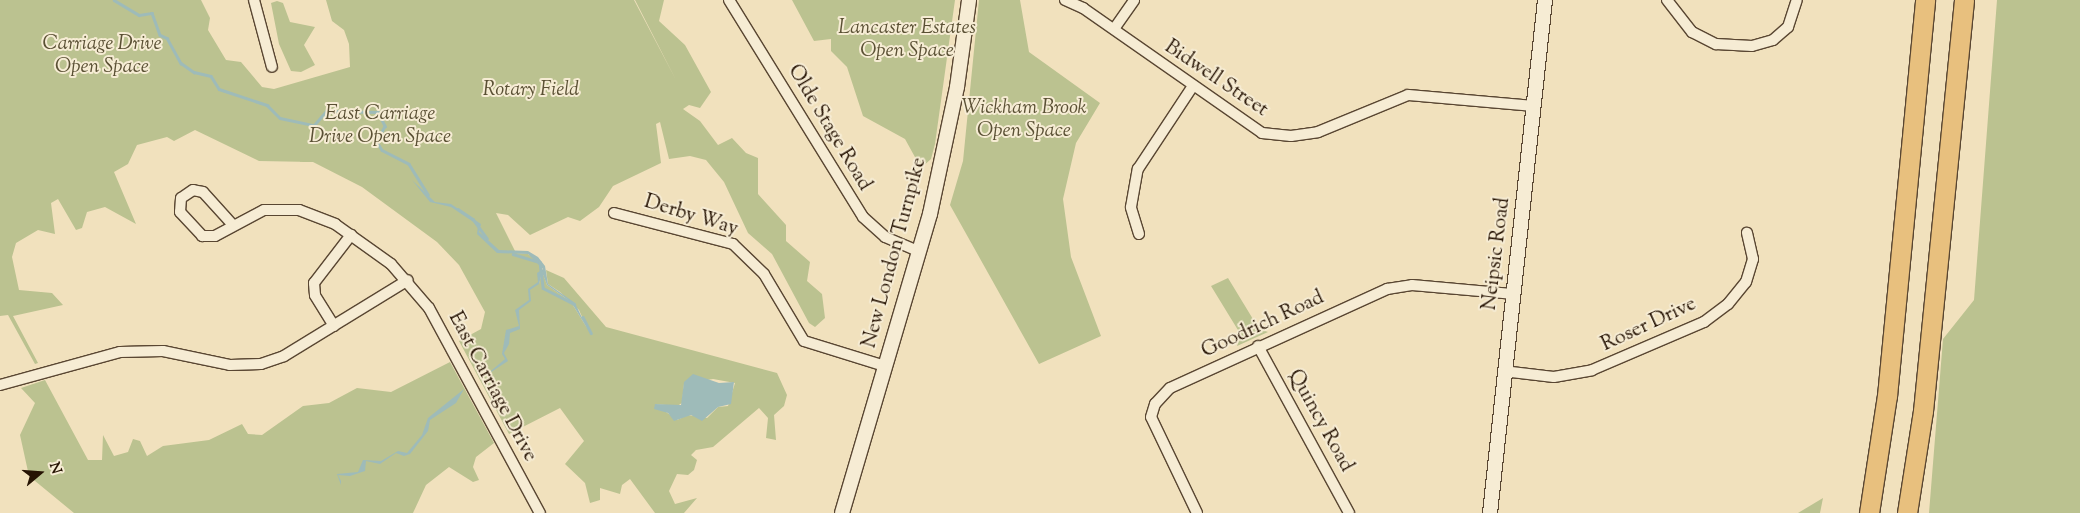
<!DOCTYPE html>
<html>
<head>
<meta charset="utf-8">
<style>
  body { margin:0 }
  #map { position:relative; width:2080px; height:513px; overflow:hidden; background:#f1e1bd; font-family:"Sorts Mill Goudy",serif }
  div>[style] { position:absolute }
  .green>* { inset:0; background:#bbc290 }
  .water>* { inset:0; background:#9ebbb9 }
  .stream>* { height:2.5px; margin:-1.25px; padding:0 1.25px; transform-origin:1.25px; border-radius:1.25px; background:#9ebbb9 }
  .roads { filter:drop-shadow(1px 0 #594632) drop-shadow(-1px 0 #594632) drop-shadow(0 1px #594632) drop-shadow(0 -1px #594632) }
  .street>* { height:10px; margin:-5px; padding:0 5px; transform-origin:5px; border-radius:5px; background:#f6ecd4 }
  .secondary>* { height:14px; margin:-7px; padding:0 7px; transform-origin:7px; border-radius:7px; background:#f6ecd4 }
  .highway>* { height:19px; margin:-9.5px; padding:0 9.5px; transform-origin:9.5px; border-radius:9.5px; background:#e8c07e }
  span { translate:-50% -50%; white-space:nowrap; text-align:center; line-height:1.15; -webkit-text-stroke:4px #f6ecd4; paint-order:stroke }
  .park-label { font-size:20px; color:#5a5034; font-style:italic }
  .street-label { font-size:20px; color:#261303 }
  .north { position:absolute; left:15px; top:448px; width:50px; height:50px; -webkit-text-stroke:4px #f6ecd4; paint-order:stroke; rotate:72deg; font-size:14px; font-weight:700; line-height:20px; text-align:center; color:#261303 }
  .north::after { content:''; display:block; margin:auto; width:18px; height:22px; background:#261303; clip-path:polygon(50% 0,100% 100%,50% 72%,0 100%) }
</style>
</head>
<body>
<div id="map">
  <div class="green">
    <div style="clip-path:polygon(evenodd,0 0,201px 0,210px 18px,208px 30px,226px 60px,241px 62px,262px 87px,274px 89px,350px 67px,349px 44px,344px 30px,332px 21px,326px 0,634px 0,676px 80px,635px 0,664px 0,659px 21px,685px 45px,711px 92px,700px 108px,689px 105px,683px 109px,700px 121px,718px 145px,732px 138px,746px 153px,758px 158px,758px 194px,786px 225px,786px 241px,810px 262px,807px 281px,822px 294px,825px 318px,815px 327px,809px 323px,772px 254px,748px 233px,724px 182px,706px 160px,690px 156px,669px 159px,660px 122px,656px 124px,661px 163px,613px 186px,599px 207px,580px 221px,568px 217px,530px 235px,508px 215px,496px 213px,516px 253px,528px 254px,541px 264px,539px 284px,542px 271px,547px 285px,571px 302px,587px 328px,579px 310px,560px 292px,548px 284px,546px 270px,564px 278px,606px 327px,777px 373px,787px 395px,784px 406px,774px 415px,776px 440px,766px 438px,768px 418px,759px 408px,713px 447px,696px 450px,691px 455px,697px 460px,694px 470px,688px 475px,677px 474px,669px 491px,675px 504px,697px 498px,684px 513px,655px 513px,630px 479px,622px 485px,620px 494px,600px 488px,600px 500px,590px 503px,585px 483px,565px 464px,584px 441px,560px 408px,509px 434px,459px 341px,481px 329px,485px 312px,459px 265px,437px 242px,362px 187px,313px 162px,259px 161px,195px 130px,174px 141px,167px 137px,137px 145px,128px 164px,114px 172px,136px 224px,105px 207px,87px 212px,82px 228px,76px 230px,58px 199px,51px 203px,55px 234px,38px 230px,16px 243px,12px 257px,19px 290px,52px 293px,63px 305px,13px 316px,38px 363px,35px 364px,8px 315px,0 316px,0 0,713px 379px,735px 383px,728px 406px,718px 407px,707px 418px,688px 415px,677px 420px,655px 404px,677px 406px,682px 403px,684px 384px,713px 379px)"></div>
    <div style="clip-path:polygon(792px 0,955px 0,935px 144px,931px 159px,921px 168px,905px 139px,863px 116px,847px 67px,831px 51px,831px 39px,814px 41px)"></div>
    <div style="clip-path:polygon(979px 0,1020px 0,1029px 52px,1100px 103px,1076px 143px,1063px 199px,1071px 257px,1101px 336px,1039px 364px,950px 205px,963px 161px)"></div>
    <div style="clip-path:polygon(1997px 0,2080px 0,2080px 513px,1929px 513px,1943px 339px,1974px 300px)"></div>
    <div style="clip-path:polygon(277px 1px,283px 3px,290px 22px,315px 27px,304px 45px,315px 65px,301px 72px,291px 71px,279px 44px,271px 3px)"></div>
    <div style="clip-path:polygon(1228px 278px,1259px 329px,1268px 332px,1237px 346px,1241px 335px,1211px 286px)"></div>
    <div style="clip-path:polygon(450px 362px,494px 443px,476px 457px,473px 467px,479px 480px,473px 482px,449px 467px,426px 485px,413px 513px,74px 513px,29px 476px,20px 435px,35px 403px,21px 388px,45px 380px,88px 460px,102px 460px,103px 435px,114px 456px,128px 452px,133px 439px,140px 441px,147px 456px,163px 446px,209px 440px,242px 424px,248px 434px,262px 435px,303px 406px,329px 403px,357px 388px,391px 392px)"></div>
    <div style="clip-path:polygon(1823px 498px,1820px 513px,1798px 513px)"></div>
  </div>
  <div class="water">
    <div style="clip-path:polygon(412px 180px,435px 202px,451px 204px,481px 224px,479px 232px,499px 250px,528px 251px,538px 257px,545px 266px,548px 284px,575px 303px,587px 328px,571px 302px,547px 285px,542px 272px,539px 284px,530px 290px,531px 301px,519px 310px,520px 329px,510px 333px,509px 344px,504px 353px,508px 361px,485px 376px,505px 359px,502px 354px,506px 330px,519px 326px,515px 310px,529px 300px,528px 289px,538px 282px,537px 273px,543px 269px,528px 254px,497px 253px,477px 234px,478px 225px,451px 207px,430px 202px)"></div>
    <div style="clip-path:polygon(693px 374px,719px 383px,734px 382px,731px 404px,718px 407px,702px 421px,691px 415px,674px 421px,668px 413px,654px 409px,655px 404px,681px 405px,684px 382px)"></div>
    <div style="clip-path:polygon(464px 389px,456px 403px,430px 420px,428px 431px,410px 454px,404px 456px,396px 453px,380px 464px,366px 461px,365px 471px,350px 476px,338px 475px,341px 481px,341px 485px,337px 474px,358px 472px,363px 460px,381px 461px,398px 451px,407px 453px,422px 435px,428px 418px)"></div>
  </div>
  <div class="stream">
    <div style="left:114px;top:0;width:29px;rotate:31deg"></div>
    <div style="left:139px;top:15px;width:13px;rotate:-9deg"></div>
    <div style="left:152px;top:13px;width:23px;rotate:70deg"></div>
    <div style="left:160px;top:35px;width:8px;rotate:23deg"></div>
    <div style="left:167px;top:38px;width:29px;rotate:61deg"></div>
    <div style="left:181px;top:63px;width:16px;rotate:35deg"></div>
    <div style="left:194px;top:72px;width:17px;rotate:13deg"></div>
    <div style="left:211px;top:76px;width:15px;rotate:58deg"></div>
    <div style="left:219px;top:89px;width:51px;rotate:18.4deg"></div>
    <div style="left:267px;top:105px;width:18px;rotate:45deg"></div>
    <div style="left:280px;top:118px;width:35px;rotate:12deg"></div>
    <div style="left:314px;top:125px;width:18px;rotate:-49deg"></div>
    <div style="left:326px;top:111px;width:52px;rotate:1.1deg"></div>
    <div style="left:378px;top:112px;width:16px;rotate:63deg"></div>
    <div style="left:385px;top:126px;width:18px;rotate:117deg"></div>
    <div style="left:377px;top:142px;width:9px;rotate:58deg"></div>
    <div style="left:382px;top:150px;width:30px;rotate:27deg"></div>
    <div style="left:409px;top:164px;width:36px;rotate:58deg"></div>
    <div style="left:458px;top:209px;width:18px;rotate:34deg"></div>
    <div style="left:473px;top:219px;width:24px;rotate:54deg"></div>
    <div style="left:513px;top:254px;width:28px;rotate:17deg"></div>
    <div style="left:540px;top:262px;width:26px;rotate:83deg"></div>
    <div style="left:543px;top:288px;width:35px;rotate:27deg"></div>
    <div style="left:583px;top:317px;width:18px;rotate:63deg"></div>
  </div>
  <div class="roads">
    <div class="street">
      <div style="left:254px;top:0;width:69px;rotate:75deg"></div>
      <div style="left:729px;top:0;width:255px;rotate:58.3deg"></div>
      <div style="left:863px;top:217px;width:30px;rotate:42deg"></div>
      <div style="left:885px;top:237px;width:38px;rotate:23deg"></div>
      <div style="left:1065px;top:0;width:20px;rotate:24deg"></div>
      <div style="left:1083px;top:8px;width:218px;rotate:34.9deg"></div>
      <div style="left:1262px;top:133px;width:29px;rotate:6deg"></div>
      <div style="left:1291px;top:136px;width:27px;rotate:-8deg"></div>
      <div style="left:1318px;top:132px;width:97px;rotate:-22.3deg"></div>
      <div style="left:1408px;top:95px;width:127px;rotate:5deg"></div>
      <div style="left:1667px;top:0;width:41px;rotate:52deg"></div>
      <div style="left:1692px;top:32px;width:27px;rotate:27deg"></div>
      <div style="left:1716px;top:44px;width:36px;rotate:3deg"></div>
      <div style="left:1752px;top:46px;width:22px;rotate:-16deg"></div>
      <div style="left:1773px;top:40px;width:20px;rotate:-41deg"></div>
      <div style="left:1788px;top:27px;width:28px;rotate:-72deg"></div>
      <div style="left:1114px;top:29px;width:35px;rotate:-55deg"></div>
      <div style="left:614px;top:213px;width:123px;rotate:14.6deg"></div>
      <div style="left:733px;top:244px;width:43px;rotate:44.1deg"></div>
      <div style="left:764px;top:274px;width:78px;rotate:59.2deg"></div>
      <div style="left:804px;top:341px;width:85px;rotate:17.2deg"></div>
      <div style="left:232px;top:224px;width:43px;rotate:-132.2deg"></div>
      <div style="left:203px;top:192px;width:10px;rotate:-169deg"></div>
      <div style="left:193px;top:190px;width:14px;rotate:146deg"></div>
      <div style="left:181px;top:198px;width:14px;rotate:94deg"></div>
      <div style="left:180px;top:212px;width:33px;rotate:47deg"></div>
      <div style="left:202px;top:236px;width:13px"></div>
      <div style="left:215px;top:236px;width:55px;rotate:-28deg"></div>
      <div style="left:264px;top:210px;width:35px"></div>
      <div style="left:299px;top:210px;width:39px;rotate:21deg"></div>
      <div style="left:335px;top:224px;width:69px;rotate:35.5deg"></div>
      <div style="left:391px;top:264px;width:58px;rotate:49.2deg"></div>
      <div style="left:429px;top:308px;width:233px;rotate:61.6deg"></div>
      <div style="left:1139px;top:234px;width:28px;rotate:-107deg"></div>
      <div style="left:1131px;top:207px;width:39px;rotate:-80deg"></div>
      <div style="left:1138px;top:169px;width:100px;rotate:-56.5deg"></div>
      <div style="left:334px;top:326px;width:36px;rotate:-122deg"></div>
      <div style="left:315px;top:295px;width:12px;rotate:-95deg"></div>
      <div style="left:314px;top:283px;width:61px;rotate:-52.4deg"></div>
      <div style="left:1258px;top:346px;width:190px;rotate:61.4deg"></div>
      <div style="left:1503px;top:371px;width:51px;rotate:6.7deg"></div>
      <div style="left:1554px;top:377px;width:39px;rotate:-10deg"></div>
      <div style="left:1592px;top:370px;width:122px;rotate:-23.2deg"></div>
      <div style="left:1704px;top:322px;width:30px;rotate:-37deg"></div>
      <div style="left:1728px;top:304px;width:28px;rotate:-51deg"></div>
      <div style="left:1746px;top:282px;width:24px;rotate:-73deg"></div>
      <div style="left:1753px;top:259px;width:27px;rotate:-103deg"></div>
      <div style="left:0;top:385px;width:124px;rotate:-15.4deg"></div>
      <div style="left:120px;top:352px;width:43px;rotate:-1.3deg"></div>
      <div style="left:163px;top:351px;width:68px;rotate:11.8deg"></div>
      <div style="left:230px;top:365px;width:31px;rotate:-2deg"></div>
      <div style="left:261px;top:364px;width:24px;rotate:-19deg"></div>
      <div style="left:284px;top:356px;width:145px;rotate:-31.5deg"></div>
      <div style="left:1197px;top:513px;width:106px;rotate:-115.6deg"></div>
      <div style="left:1151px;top:417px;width:14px;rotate:-73deg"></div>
      <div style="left:1155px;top:404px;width:22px;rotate:-47deg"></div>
      <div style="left:1170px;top:388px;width:239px;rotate:-24.5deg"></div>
      <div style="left:1387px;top:289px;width:25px;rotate:-9deg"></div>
      <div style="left:1412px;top:285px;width:100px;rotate:5.1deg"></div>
    </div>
    <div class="secondary">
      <div style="left:842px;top:513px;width:312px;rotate:-73.6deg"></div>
      <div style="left:930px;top:214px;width:130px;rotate:-78deg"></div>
      <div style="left:957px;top:87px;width:88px;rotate:-82.1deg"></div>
      <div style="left:1490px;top:513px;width:516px;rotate:-83.88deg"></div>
    </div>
    <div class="highway">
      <div style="left:1869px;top:513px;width:118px;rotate:-81.3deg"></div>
      <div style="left:1887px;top:396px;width:398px;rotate:-84.5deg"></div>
      <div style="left:1907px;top:513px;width:103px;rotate:-81.1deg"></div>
      <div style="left:1923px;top:411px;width:413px;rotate:-84.3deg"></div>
    </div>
  </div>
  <div class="park-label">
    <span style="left:907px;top:40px">Lancaster Estates<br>Open Space</span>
    <span style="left:102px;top:56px">Carriage Drive<br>Open Space</span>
    <span style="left:531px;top:90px">Rotary Field</span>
    <span style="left:1024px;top:120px">Wickham Brook<br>Open Space</span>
    <span style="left:380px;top:126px">East Carriage<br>Drive Open Space</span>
  </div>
  <div class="street-label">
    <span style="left:1216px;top:79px;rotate:34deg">Bidwell Street</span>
    <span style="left:829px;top:128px;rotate:59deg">Olde Stage Road</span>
    <span style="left:691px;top:216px;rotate:17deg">Derby Way</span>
    <span style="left:895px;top:253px;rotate:-75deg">New London Turnpike</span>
    <span style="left:1497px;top:254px;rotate:-83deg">Neipsic Road</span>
    <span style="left:1263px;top:325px;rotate:-25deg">Goodrich Road</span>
    <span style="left:1649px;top:325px;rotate:-25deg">Roser Drive</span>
    <span style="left:492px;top:387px;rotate:62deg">East Carriage Drive</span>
    <span style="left:1320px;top:421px;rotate:61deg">Quincy Road</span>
  </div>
  <div class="north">N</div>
</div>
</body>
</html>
